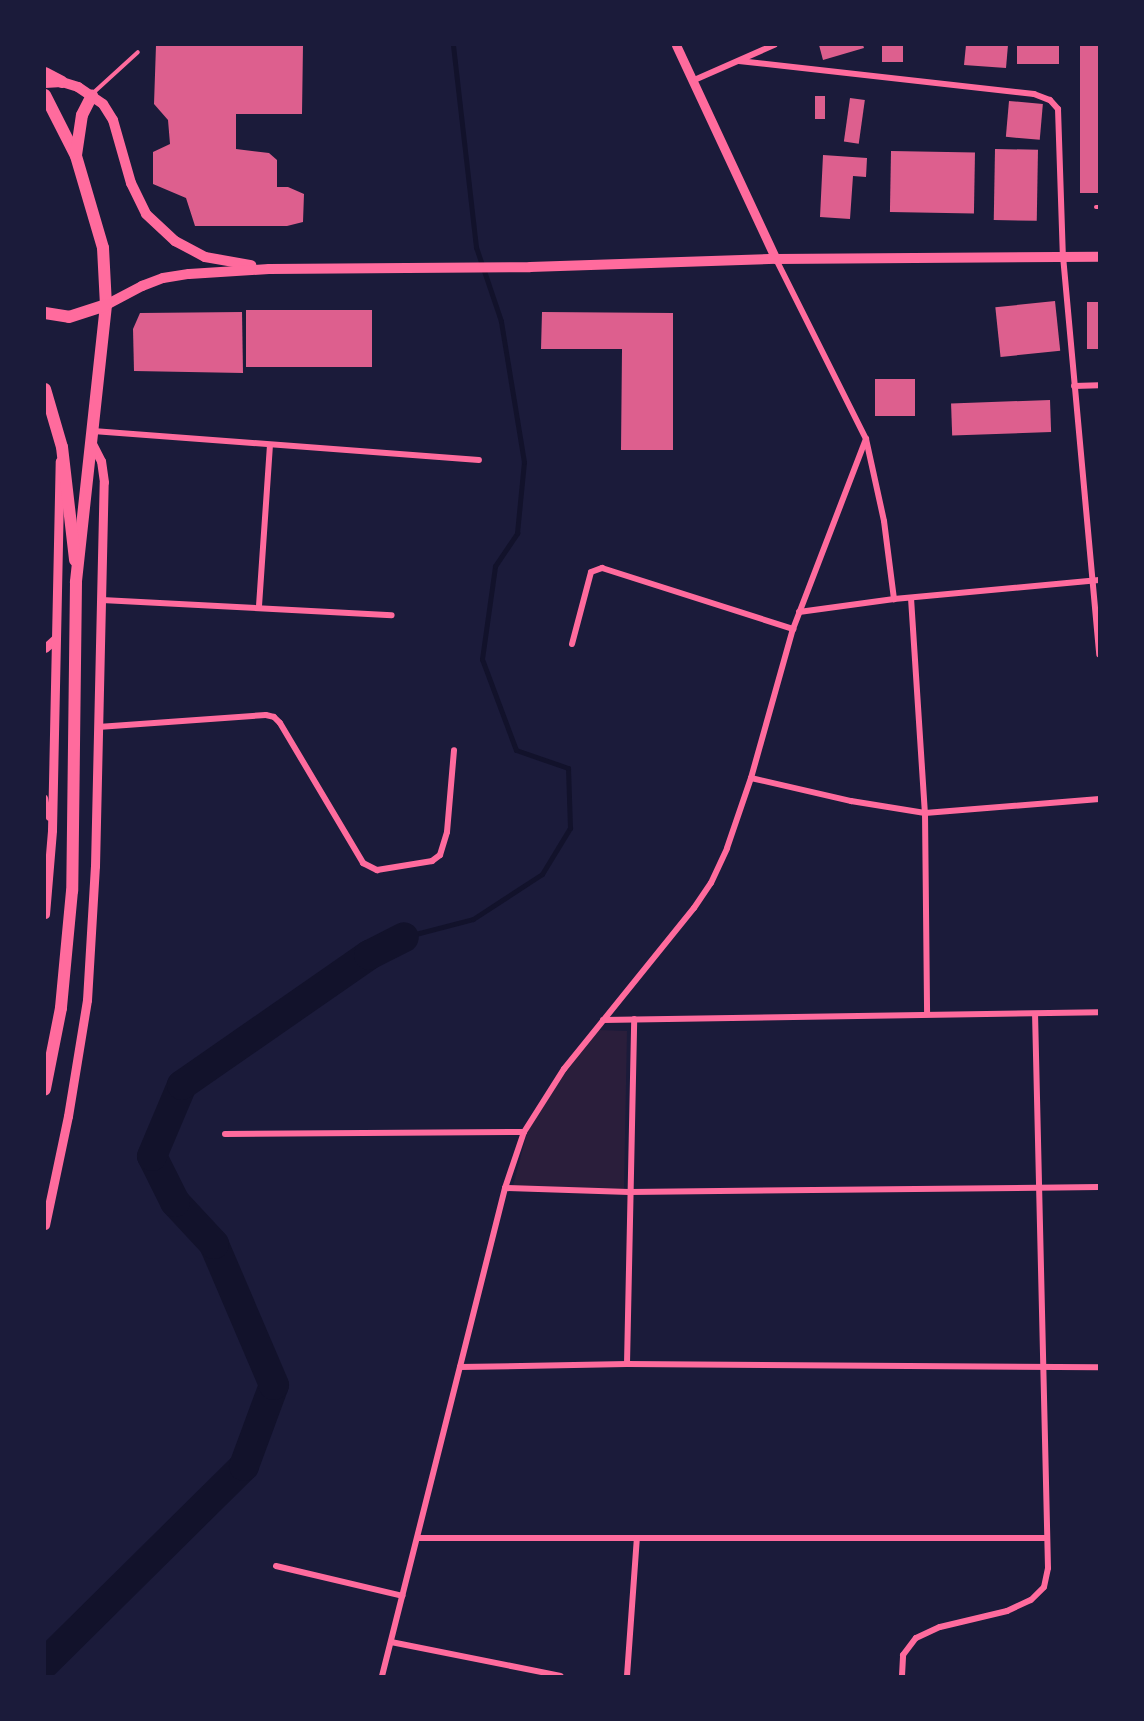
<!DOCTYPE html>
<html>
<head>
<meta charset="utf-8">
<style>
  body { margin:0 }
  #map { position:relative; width:1144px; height:1721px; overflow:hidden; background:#1b1b3a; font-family:Figtree,sans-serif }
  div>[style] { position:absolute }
  .green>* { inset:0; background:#2a1e3b }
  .stream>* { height:5px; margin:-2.5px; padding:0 2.5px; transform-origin:2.5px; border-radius:2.5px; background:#12122b }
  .river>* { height:30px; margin:-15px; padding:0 15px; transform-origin:15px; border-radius:15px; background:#12122b }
  .building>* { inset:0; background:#dd5f8e; transform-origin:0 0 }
  .service>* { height:4px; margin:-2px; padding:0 2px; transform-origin:2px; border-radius:2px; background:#ff6b9d }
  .minor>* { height:6px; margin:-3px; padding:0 3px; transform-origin:3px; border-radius:3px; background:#ff6b9d }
  .tertiary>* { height:9px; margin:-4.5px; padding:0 4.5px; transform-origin:4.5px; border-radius:4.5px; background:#ff6b9d }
  .primary>* { height:10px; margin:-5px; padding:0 5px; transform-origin:5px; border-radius:5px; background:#ff6b9d }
  .trunk>* { height:12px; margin:-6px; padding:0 6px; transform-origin:6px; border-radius:6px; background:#ff6b9d }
  span { translate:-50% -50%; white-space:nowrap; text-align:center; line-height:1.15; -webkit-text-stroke:4.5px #1b1b3a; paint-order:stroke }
  .frame { position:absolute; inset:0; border:46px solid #1b1b3a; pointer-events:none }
</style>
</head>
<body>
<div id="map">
  <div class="green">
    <div style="clip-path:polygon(599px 1030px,627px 1031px,624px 1189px,513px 1186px,528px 1129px,565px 1073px)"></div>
  </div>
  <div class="stream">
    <div style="left:404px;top:937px;width:71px;rotate:-14.6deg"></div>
    <div style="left:473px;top:919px;width:82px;rotate:-33.1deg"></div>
    <div style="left:542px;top:874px;width:54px;rotate:-58.7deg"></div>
    <div style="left:570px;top:828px;width:60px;rotate:-91.9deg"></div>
    <div style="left:568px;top:768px;width:55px;rotate:-160.9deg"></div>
    <div style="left:516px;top:750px;width:97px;rotate:-110.5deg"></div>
    <div style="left:482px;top:659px;width:94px;rotate:-82deg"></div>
    <div style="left:495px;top:566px;width:40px;rotate:-56deg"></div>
    <div style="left:517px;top:533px;width:71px;rotate:-84.4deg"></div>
    <div style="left:524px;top:462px;width:143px;rotate:-99.3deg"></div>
    <div style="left:501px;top:321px;width:78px;rotate:-108.7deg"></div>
    <div style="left:476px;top:247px;width:203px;rotate:-96.5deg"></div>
  </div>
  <div class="river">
    <div style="left:45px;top:1663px;width:280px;rotate:-44.7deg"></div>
    <div style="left:244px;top:1466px;width:86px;rotate:-69.7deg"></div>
    <div style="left:274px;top:1385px;width:153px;rotate:-113.1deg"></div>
    <div style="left:214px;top:1244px;width:57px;rotate:-132.9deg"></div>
    <div style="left:175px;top:1202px;width:51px;rotate:-116.6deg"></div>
    <div style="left:152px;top:1156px;width:77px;rotate:-67.1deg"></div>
    <div style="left:182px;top:1085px;width:228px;rotate:-34.8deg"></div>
    <div style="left:369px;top:955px;width:39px;rotate:-27deg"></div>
  </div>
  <div class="building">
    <div style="clip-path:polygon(156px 45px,303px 45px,302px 114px,236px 114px,236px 149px,269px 153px,277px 160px,277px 187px,288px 187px,304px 194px,303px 222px,287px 226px,195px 226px,186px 198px,153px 184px,153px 152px,170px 144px,168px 120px,154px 104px)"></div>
    <div style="clip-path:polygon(819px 45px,863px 45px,864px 48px,823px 60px)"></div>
    <div style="left:882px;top:45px;width:21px;height:17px"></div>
    <div style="clip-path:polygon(966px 45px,1008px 45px,1006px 68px,964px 65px)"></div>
    <div style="left:1017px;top:45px;width:42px;height:19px"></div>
    <div style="left:1080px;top:46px;width:19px;height:147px"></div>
    <div style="left:815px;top:96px;width:10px;height:23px"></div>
    <div style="left:850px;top:98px;width:15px;height:44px;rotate:8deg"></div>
    <div style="left:1009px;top:101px;width:34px;height:36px;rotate:5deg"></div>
    <div style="left:995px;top:149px;width:43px;height:71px;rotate:1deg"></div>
    <div style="left:891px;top:151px;width:84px;height:61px;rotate:1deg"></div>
    <div style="clip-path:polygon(823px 155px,867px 158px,866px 177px,853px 176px,850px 219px,820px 217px)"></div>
    <div style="left:1055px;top:301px;width:50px;height:60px;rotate:84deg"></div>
    <div style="left:1087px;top:302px;width:12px;height:47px"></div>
    <div style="left:372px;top:310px;width:57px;height:126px;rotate:90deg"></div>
    <div style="clip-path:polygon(242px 312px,243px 373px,134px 371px,133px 329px,140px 313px)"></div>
    <div style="clip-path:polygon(542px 312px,673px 313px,673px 450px,621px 450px,622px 349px,541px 349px)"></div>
    <div style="left:875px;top:379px;width:40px;height:37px"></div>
    <div style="left:1050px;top:400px;width:32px;height:99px;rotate:88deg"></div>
  </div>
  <div class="service">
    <div style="left:92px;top:94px;width:62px;rotate:-42.4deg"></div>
    <div style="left:1096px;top:207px;width:3px"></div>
  </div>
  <div class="minor">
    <div style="left:739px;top:61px;width:297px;rotate:6.4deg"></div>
    <div style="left:1034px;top:94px;width:17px;rotate:21deg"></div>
    <div style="left:1050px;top:100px;width:12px;rotate:48deg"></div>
    <div style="left:1058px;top:109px;width:147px;rotate:88.1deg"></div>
    <div style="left:1063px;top:256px;width:400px;rotate:84.8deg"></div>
    <div style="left:692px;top:81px;width:90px;rotate:-23.7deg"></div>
    <div style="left:1074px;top:386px;width:25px;rotate:-2deg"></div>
    <div style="left:93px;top:431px;width:387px;rotate:4.3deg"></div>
    <div style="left:866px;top:439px;width:84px;rotate:77.6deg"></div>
    <div style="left:884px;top:521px;width:79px;rotate:82.7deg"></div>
    <div style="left:911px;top:598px;width:215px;rotate:86.3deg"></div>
    <div style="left:925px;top:813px;width:201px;rotate:89.4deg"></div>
    <div style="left:102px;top:600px;width:290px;rotate:3deg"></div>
    <div style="left:259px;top:606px;width:161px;rotate:-86.1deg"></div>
    <div style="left:799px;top:612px;width:96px;rotate:-7.8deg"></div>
    <div style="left:894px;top:599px;width:206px;rotate:-5.3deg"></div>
    <div style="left:572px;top:644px;width:74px;rotate:-75.2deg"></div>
    <div style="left:591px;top:572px;width:12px;rotate:-20deg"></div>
    <div style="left:602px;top:568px;width:201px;rotate:17.7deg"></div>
    <div style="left:98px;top:727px;width:168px;rotate:-4.1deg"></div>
    <div style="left:266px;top:715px;width:8px;rotate:14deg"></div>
    <div style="left:274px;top:717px;width:8px;rotate:45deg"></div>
    <div style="left:280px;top:723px;width:163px;rotate:59.3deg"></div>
    <div style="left:363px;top:863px;width:16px;rotate:27deg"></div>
    <div style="left:377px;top:870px;width:56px;rotate:-9.3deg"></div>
    <div style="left:432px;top:861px;width:10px;rotate:-37deg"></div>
    <div style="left:440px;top:855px;width:24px;rotate:-73deg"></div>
    <div style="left:447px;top:832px;width:82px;rotate:-85.1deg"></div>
    <div style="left:751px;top:778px;width:103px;rotate:13deg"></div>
    <div style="left:851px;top:801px;width:75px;rotate:9.2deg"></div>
    <div style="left:925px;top:813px;width:175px;rotate:-4.6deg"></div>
    <div style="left:45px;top:798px;width:20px;rotate:79deg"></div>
    <div style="left:603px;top:1020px;width:496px;rotate:-0.9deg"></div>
    <div style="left:225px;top:1134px;width:299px;rotate:-0.4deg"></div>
    <div style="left:505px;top:1188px;width:124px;rotate:1.8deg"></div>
    <div style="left:629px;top:1192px;width:470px;rotate:-0.6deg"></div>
    <div style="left:627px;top:1364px;width:345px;rotate:-88.8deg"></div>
    <div style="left:460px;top:1367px;width:167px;rotate:-1deg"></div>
    <div style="left:627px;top:1364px;width:472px;rotate:0.4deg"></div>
    <div style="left:419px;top:1538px;width:627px"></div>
    <div style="left:276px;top:1566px;width:130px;rotate:13.3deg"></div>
    <div style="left:391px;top:1642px;width:173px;rotate:11.3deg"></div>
    <div style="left:382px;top:1676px;width:503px;rotate:-75.85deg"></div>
    <div style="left:505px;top:1188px;width:59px;rotate:-71.3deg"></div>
    <div style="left:524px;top:1132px;width:75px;rotate:-57.6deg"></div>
    <div style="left:564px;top:1069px;width:207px;rotate:-51.1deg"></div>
    <div style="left:694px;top:908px;width:30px;rotate:-56deg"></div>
    <div style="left:711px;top:883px;width:38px;rotate:-65deg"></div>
    <div style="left:727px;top:848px;width:74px;rotate:-71.1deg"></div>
    <div style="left:751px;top:778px;width:155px;rotate:-74.3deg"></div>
    <div style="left:793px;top:629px;width:204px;rotate:-69deg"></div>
    <div style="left:866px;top:439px;width:201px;rotate:-116.6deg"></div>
    <div style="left:627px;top:1676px;width:138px;rotate:-85.9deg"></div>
    <div style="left:902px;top:1676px;width:21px;rotate:-87deg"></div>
    <div style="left:903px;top:1655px;width:21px;rotate:-53deg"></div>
    <div style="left:916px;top:1638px;width:26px;rotate:-25deg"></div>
    <div style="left:940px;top:1627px;width:69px;rotate:-13.4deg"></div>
    <div style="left:1007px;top:1611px;width:26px;rotate:-25deg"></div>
    <div style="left:1031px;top:1600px;width:18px;rotate:-45deg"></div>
    <div style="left:1044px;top:1587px;width:19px;rotate:-78deg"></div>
    <div style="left:1048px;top:1568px;width:554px;rotate:-91.34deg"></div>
  </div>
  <div class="tertiary">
    <div style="left:676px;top:45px;width:236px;rotate:65deg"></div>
    <div style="left:45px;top:648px;width:13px;rotate:-42deg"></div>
    <div style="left:45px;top:914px;width:84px;rotate:-85.2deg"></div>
    <div style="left:52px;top:830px;width:369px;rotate:-88.8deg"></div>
    <div style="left:45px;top:1225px;width:111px;rotate:-78.1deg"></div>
    <div style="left:68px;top:1116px;width:118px;rotate:-80.7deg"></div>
    <div style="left:87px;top:1000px;width:134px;rotate:-86.6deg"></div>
    <div style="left:95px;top:866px;width:384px;rotate:-88.7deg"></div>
    <div style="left:104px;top:482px;width:21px;rotate:-98deg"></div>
    <div style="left:101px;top:461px;width:20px;rotate:-117deg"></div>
  </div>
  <div class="primary">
    <div style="left:45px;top:83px;width:17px;rotate:-3deg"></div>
    <div style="left:62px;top:82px;width:17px;rotate:17deg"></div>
    <div style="left:78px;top:87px;width:30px;rotate:34deg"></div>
    <div style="left:103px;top:104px;width:19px;rotate:58deg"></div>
    <div style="left:113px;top:120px;width:66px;rotate:74.1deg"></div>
    <div style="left:131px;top:183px;width:34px;rotate:64deg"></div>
    <div style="left:146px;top:214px;width:40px;rotate:43deg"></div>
    <div style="left:175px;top:241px;width:34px;rotate:28deg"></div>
    <div style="left:205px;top:257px;width:47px;rotate:9.9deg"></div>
    <div style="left:106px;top:305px;width:41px;rotate:-27.8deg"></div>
    <div style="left:142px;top:286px;width:22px;rotate:-21deg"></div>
    <div style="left:163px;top:278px;width:26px;rotate:-9deg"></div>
    <div style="left:189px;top:274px;width:80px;rotate:-3.6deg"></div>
    <div style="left:269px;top:269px;width:261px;rotate:-0.4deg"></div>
    <div style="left:530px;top:267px;width:246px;rotate:-1.9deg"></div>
    <div style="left:776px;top:259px;width:323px;rotate:-0.4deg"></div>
  </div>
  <div class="trunk">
    <div style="left:45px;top:73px;width:19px;rotate:28deg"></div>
    <div style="left:45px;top:95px;width:68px;rotate:63.1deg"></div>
    <div style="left:76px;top:156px;width:96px;rotate:73.6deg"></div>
    <div style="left:103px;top:248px;width:57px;rotate:87deg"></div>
    <div style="left:106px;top:305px;width:279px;rotate:96.2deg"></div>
    <div style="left:76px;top:582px;width:309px;rotate:90.7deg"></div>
    <div style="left:72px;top:891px;width:118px;rotate:95.4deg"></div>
    <div style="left:61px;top:1008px;width:83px;rotate:101.2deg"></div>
    <div style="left:76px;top:155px;width:40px;rotate:-81.5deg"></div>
    <div style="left:82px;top:115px;width:22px;rotate:-63deg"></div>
    <div style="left:45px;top:313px;width:24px;rotate:9deg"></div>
    <div style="left:69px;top:317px;width:39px;rotate:-18deg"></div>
    <div style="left:45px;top:389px;width:60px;rotate:73.7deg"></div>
    <div style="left:62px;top:447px;width:114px;rotate:83.4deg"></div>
  </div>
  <div class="frame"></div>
</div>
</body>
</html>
